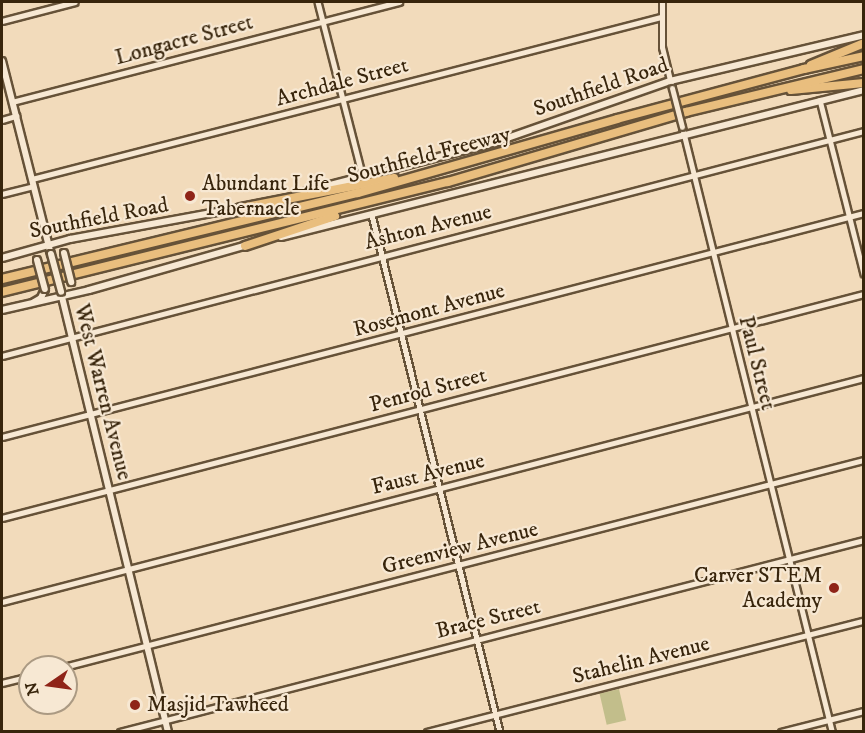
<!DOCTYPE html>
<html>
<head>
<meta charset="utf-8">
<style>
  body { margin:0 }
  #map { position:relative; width:865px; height:733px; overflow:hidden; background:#f2dbbb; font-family:"IM FELL DW Pica",serif }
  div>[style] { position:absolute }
  .green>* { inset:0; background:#c2be8b; transform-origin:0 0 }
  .roads { filter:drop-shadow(2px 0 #665238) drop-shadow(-2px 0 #665238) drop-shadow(0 2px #665238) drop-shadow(0 -2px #665238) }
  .minor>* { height:4.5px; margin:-2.25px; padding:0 2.25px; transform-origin:2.25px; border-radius:2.25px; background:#f7e8d3 }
  .tertiary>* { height:5px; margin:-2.5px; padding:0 2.5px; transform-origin:2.5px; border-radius:2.5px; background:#f7e8d3 }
  .secondary>* { height:6px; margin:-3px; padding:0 3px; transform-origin:3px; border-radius:3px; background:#f7e8d3 }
  .motorway>* { height:8px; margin:-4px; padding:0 4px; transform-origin:4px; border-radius:4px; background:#e9be7e }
  .bridges { filter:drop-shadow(2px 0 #665238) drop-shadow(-2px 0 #665238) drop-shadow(0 2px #665238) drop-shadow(0 -2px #665238) }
  .tertiary-bridge>* { height:5px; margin:-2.5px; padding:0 2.5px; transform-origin:2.5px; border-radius:2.5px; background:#f7e8d3 }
  .secondary-bridge>* { height:6px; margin:-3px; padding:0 3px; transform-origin:3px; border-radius:3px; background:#f7e8d3 }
  .dots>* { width:16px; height:16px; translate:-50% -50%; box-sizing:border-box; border:3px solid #f7e8d3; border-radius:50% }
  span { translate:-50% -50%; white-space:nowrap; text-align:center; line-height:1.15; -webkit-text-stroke:4.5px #f7e8d3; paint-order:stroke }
  .street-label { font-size:22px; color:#38250c }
  .poi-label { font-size:22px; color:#38250c }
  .left { translate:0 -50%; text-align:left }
  .right { translate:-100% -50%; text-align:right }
  .frame { position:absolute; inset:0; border:3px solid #38250c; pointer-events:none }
  .north { position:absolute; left:18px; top:655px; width:60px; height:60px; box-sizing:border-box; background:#f7e8d3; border:2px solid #ab9a83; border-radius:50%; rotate:257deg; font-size:16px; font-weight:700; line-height:24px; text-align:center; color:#38250c }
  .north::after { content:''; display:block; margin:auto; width:21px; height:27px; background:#8f2418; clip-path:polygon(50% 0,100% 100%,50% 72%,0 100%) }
</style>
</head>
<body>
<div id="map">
  <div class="green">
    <div style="left:619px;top:689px;width:32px;height:20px;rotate:77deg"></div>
  </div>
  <div class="roads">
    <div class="minor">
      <div style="left:318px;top:2px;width:181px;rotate:75.6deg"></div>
      <div style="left:2px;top:21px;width:75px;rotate:-14.6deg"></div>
      <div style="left:820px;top:100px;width:179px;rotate:75.8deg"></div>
      <div style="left:12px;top:102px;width:400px;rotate:-14.5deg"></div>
      <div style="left:2px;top:120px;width:15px;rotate:-16deg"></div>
      <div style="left:32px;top:179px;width:650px;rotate:-14.44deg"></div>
      <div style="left:2px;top:194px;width:32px;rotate:-14deg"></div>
      <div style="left:372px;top:215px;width:533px;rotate:76.09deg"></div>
      <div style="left:2px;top:356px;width:891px;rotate:-14.63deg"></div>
      <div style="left:2px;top:437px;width:891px;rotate:-14.57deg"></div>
      <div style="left:2px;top:518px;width:891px;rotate:-14.57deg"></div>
      <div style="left:2px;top:602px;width:891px;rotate:-14.57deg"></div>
      <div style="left:64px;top:667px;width:826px;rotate:-14.51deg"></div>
      <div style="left:2px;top:683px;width:29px;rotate:-14deg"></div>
      <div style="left:120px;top:732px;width:768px;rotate:-14.47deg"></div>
      <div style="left:427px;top:732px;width:451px;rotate:-14.3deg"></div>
      <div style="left:781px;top:732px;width:86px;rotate:-14.2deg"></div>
    </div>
    <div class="tertiary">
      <div style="left:662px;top:2px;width:45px;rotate:90deg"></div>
      <div style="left:662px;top:47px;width:42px;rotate:76.3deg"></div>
      <div style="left:682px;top:127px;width:623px;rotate:76.08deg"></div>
    </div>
    <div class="secondary">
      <div style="left:2px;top:61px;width:199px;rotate:75.8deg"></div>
      <div style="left:307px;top:191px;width:195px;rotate:-14.5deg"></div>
      <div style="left:496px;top:142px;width:184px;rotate:-19.3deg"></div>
      <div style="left:670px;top:81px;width:199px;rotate:-13.3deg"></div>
      <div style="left:281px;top:237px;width:601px;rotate:-14.15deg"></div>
      <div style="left:2px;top:258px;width:71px;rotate:-15.6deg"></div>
      <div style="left:70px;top:239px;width:177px;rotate:-10.4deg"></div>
      <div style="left:61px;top:293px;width:452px;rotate:76.3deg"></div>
      <div style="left:34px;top:302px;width:8px;rotate:-30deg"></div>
      <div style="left:41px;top:298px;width:10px;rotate:-66deg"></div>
      <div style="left:2px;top:310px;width:89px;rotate:-12.9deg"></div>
      <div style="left:89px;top:290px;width:164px;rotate:-15.9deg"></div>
    </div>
    <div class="motorway">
      <div style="left:811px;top:65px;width:57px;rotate:-22.5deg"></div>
      <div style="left:791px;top:90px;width:73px;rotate:-5.5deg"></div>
      <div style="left:241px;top:208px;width:156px;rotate:-11.1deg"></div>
      <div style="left:245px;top:246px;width:95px;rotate:-18.4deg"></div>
      <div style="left:2px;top:279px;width:366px;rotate:-13.6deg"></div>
      <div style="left:358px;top:193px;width:269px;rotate:-15.9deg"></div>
      <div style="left:617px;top:119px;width:194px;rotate:-15deg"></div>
      <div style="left:804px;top:69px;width:61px;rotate:-12.2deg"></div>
      <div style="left:2px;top:292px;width:459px;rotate:-13.9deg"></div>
      <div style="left:448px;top:182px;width:248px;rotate:-16.4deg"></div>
      <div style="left:686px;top:112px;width:183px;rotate:-13.6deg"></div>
    </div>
  </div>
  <div class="bridges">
    <div class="tertiary-bridge">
      <div style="left:672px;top:88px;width:40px;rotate:75.6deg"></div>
    </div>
    <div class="secondary-bridge">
      <div style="left:64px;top:253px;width:30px;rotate:76deg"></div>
      <div style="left:51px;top:254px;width:39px;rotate:75deg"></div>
      <div style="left:37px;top:260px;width:30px;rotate:75deg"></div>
    </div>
  </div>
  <div class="dots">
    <div style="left:190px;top:196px;background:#8f2418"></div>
    <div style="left:834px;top:588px;background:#8f2418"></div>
    <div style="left:135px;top:705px;background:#8f2418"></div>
  </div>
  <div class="street-label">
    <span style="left:184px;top:40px;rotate:-15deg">Longacre Street</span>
    <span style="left:342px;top:82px;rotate:-15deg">Archdale Street</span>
    <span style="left:601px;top:87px;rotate:-19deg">Southfield Road</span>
    <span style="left:429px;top:155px;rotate:-15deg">Southfield Freeway</span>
    <span style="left:99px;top:218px;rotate:-11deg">Southfield Road</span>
    <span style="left:428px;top:227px;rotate:-14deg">Ashton Avenue</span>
    <span style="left:429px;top:310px;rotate:-15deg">Rosemont Avenue</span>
    <span style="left:757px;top:363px;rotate:76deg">Paul Street</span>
    <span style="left:428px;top:390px;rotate:-15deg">Penrod Street</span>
    <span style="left:103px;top:392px;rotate:76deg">West Warren Avenue</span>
    <span style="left:428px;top:474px;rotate:-14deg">Faust Avenue</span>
    <span style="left:460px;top:548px;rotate:-14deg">Greenview Avenue</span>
    <span style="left:488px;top:619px;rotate:-14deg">Brace Street</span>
    <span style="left:641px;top:660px;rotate:-14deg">Stahelin Avenue</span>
  </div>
  <div class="poi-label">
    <span class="left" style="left:202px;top:196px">Abundant Life<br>Tabernacle</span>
    <span class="right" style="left:822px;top:588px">Carver STEM<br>Academy</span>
    <span class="left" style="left:147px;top:705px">Masjid Tawheed</span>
  </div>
  <div class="frame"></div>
  <div class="north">N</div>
</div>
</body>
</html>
